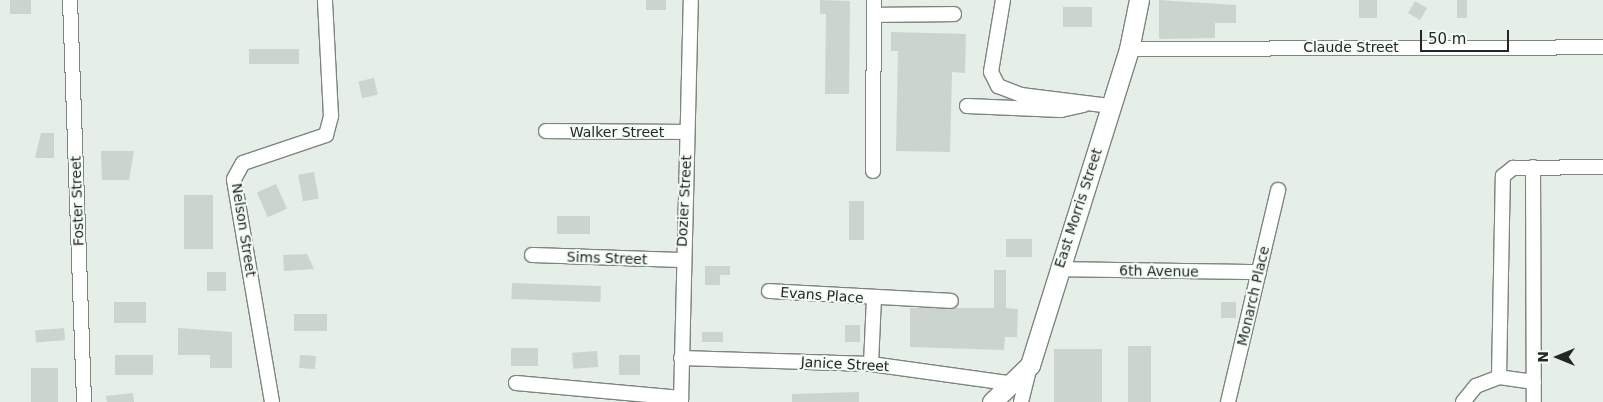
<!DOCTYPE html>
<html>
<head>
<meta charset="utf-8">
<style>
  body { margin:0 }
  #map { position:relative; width:1603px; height:402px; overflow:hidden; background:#e5eee7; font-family:"DejaVu Sans",sans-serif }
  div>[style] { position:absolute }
  .building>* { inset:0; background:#cbd4cd; transform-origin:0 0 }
  .roads { filter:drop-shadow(1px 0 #7d857f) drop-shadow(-1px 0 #7d857f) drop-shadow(0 1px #7d857f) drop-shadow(0 -1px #7d857f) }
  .minor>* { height:14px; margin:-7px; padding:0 7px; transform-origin:7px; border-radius:7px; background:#fff }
  .major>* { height:19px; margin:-9.5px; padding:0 9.5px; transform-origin:9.5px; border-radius:9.5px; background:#fff }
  span { translate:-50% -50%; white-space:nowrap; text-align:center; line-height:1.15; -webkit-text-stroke:4px #f2fbf4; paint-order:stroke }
  .street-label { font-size:14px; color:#242725 }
  .north { position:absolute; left:1533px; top:332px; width:50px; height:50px; -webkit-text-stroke:4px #f2fbf4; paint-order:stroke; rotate:270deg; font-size:14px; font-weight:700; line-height:20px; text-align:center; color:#242725 }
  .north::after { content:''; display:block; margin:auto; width:18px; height:22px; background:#242725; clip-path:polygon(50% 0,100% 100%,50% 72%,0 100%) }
  .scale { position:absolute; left:1420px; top:30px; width:89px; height:22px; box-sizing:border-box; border:2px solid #242725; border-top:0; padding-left:6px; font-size:15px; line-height:18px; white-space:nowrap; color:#242725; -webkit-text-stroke:4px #f2fbf4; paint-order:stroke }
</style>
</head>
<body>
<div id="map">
  <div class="building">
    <div style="left:10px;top:0;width:21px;height:14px"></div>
    <div style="left:646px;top:0;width:20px;height:10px"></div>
    <div style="clip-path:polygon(820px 0,850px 1px,849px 94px,825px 94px,826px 14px,820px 14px)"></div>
    <div style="clip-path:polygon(1159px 0,1236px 5px,1236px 23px,1215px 23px,1215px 38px,1159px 39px)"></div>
    <div style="left:1359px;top:0;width:18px;height:18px"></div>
    <div style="left:1457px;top:0;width:10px;height:18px"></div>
    <div style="left:1415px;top:1px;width:14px;height:14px;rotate:30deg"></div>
    <div style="left:1063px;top:7px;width:29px;height:20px"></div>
    <div style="clip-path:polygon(891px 32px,966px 34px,965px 73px,952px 72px,950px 152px,896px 151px,898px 51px,891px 51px)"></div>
    <div style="left:249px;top:49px;width:50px;height:15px"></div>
    <div style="left:374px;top:78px;width:17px;height:16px;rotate:77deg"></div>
    <div style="clip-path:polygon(41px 133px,54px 133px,54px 158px,35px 158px)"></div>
    <div style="clip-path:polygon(101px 151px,134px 151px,129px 180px,102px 180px)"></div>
    <div style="left:314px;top:172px;width:27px;height:16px;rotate:80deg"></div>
    <div style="left:276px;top:184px;width:27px;height:21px;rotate:66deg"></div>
    <div style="left:184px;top:195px;width:29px;height:54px"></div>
    <div style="left:849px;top:201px;width:15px;height:39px"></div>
    <div style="left:557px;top:216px;width:33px;height:18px"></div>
    <div style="left:1006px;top:239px;width:26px;height:18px"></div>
    <div style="clip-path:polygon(307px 254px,314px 269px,284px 271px,283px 255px)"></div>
    <div style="clip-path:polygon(705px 266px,730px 266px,730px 275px,720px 275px,720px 285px,705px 285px)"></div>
    <div style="clip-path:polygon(994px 270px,1006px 270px,1006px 308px,1018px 309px,1017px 337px,1005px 337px,1004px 350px,910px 347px,910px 308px,994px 308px)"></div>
    <div style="left:207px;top:272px;width:19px;height:19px"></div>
    <div style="left:512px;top:283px;width:89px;height:16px;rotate:2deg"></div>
    <div style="left:114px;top:302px;width:32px;height:21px"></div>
    <div style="left:1221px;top:302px;width:15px;height:16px"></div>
    <div style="left:294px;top:314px;width:33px;height:17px"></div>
    <div style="left:845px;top:325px;width:15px;height:17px"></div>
    <div style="left:64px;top:328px;width:12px;height:29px;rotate:85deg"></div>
    <div style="clip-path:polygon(178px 328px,232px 332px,232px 368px,210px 368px,210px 355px,178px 355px)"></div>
    <div style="left:702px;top:332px;width:21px;height:10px"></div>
    <div style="left:1128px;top:346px;width:23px;height:56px"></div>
    <div style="left:511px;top:348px;width:27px;height:18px"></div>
    <div style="left:1054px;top:349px;width:48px;height:53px"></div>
    <div style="left:597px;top:351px;width:16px;height:25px;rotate:86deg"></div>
    <div style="left:115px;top:355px;width:38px;height:20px"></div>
    <div style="left:300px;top:355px;width:16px;height:13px;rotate:4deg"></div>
    <div style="left:619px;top:355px;width:21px;height:20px"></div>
    <div style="left:31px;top:368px;width:27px;height:34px"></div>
    <div style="clip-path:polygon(859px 392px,859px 402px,792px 402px,792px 394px)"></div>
    <div style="clip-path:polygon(133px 393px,134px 402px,107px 402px,106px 396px)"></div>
  </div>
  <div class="roads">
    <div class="minor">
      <div style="left:70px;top:0;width:402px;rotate:88deg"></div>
      <div style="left:1003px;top:0;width:73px;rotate:99.5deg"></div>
      <div style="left:991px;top:72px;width:16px;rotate:63deg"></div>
      <div style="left:998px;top:86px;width:25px;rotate:21deg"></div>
      <div style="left:1021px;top:95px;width:91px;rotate:7deg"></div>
      <div style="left:874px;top:15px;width:80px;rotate:-0.7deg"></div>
      <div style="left:1129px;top:49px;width:474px;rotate:-0.2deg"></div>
      <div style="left:967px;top:106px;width:94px;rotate:2.4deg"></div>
      <div style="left:1061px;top:110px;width:23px;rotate:-13deg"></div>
      <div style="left:546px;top:131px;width:141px;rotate:0.4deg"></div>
      <div style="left:1533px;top:167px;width:235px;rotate:89.8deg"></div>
      <div style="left:873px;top:171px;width:171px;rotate:-89.7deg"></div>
      <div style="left:532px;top:255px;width:149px;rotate:1.9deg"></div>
      <div style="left:1058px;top:269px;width:201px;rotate:0.9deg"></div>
      <div style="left:769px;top:291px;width:182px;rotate:3.1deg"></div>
      <div style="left:681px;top:358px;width:190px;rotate:1.8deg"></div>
      <div style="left:871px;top:364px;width:138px;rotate:7.9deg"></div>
      <div style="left:871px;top:364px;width:66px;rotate:-87.4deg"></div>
      <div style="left:1534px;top:382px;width:35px;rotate:-172deg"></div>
      <div style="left:1499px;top:377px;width:201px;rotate:-88.9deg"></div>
      <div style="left:1503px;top:176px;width:13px;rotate:-39deg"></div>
      <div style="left:1513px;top:168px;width:90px;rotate:-0.6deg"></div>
      <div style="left:516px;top:383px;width:166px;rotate:5.2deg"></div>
      <div style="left:272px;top:402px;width:226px;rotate:-99.7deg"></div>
      <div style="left:234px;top:179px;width:18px;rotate:-61deg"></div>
      <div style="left:243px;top:163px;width:88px;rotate:-18.6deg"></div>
      <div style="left:326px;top:135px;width:20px;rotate:-75deg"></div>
      <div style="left:331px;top:116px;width:116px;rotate:-93deg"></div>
      <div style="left:681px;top:402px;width:402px;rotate:-88.6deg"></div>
      <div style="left:1021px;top:402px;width:38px;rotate:-76deg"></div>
      <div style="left:1228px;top:402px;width:218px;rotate:-76.7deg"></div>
      <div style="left:1463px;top:402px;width:21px;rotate:-51deg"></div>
      <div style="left:1476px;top:386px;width:25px;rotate:-21deg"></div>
    </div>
    <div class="major">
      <div style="left:992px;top:402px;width:53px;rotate:-44.2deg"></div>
      <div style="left:1030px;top:365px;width:331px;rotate:-72.6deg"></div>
      <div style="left:1129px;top:49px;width:50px;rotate:-78.5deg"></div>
    </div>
  </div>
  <div class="street-label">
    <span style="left:1351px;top:47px">Claude Street</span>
    <span style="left:617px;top:132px">Walker Street</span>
    <span style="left:77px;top:201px;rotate:-92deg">Foster Street</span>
    <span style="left:684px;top:201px;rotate:-87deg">Dozier Street</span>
    <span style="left:1078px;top:208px;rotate:-72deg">East Morris Street</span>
    <span style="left:244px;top:230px;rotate:81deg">Nelson Street</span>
    <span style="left:607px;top:258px;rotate:2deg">Sims Street</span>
    <span style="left:1159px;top:271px;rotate:1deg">6th Avenue</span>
    <span style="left:822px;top:295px;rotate:4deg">Evans Place</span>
    <span style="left:1253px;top:296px;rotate:-77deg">Monarch Place</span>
    <span style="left:845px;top:364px;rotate:3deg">Janice Street</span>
  </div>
  <div class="north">N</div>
  <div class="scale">50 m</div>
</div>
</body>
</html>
